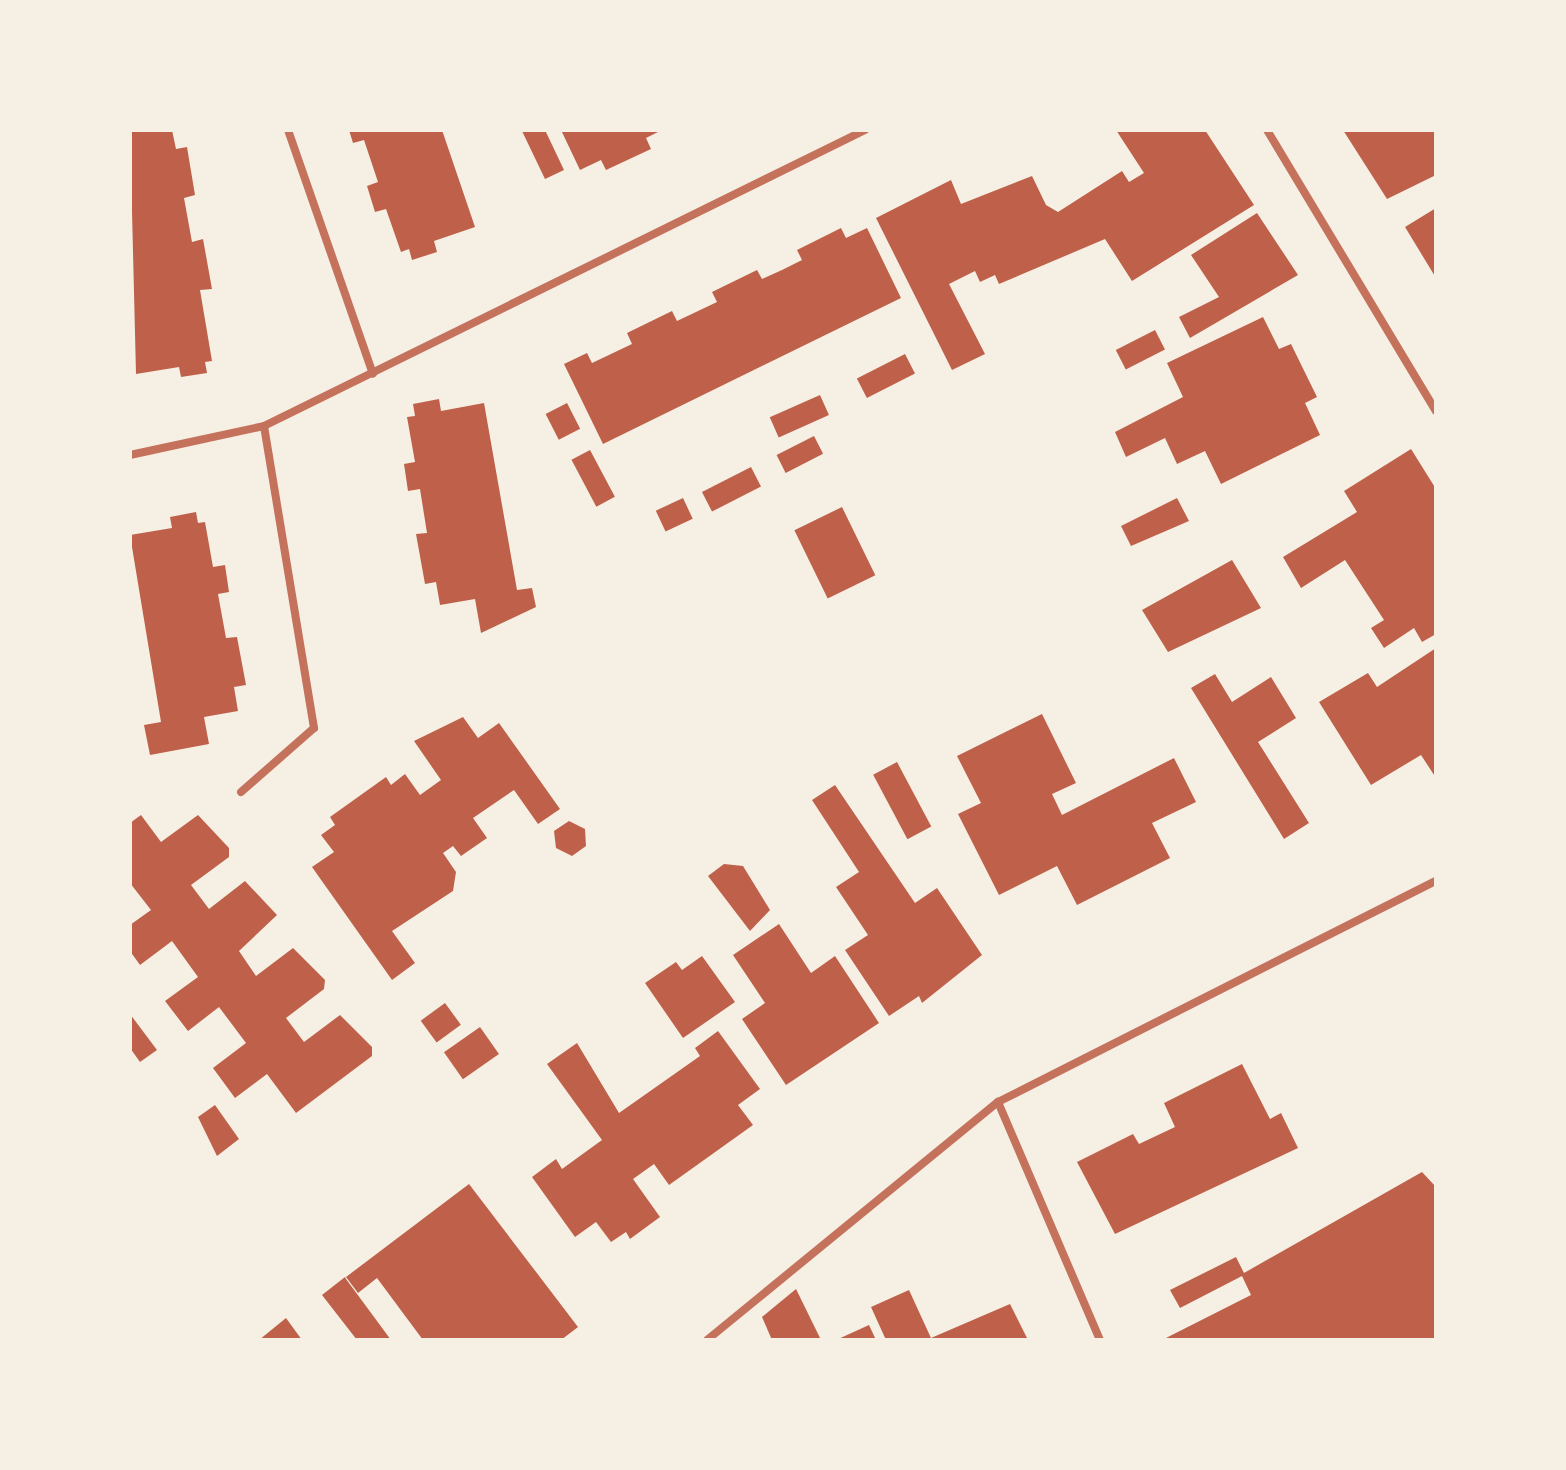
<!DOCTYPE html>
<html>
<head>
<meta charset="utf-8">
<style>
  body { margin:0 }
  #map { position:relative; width:1566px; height:1470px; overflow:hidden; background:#f6efe4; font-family:Commissioner,sans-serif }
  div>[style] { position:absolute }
  .building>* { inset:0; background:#bf614a; transform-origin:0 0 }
  .minor>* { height:8px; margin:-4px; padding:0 4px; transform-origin:4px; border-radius:4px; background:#c5725c }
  span { translate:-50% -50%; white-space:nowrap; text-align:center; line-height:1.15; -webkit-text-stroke:7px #f6efe4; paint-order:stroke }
  .frame { position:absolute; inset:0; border:132px solid #f6efe4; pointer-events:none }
</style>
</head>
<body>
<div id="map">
  <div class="building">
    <div style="clip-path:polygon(130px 130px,172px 130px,176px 149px,187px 147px,195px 195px,184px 198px,192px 242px,203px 239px,212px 289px,200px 290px,212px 361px,205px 362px,207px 373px,181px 377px,179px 367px,136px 374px)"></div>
    <div style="clip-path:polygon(349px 130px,442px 130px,475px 227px,434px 241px,437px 252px,412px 260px,409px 249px,401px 252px,386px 209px,375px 212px,367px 186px,378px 182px,364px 140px,353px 143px)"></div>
    <div style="clip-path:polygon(545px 130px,564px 170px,545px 179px,522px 131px)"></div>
    <div style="clip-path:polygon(561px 130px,662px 130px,646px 138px,651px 149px,606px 170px,601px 160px,580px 170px)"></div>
    <div style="clip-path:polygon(1116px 130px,1205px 130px,1254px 205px,1132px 281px,1105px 239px,999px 284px,995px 275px,980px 282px,975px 271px,949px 284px,985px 354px,952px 370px,876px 218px,951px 180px,961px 204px,1032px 176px,1046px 205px,1058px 212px,1122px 171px,1129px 182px,1144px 173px)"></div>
    <div style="clip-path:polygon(1343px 130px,1436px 130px,1436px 175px,1387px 199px)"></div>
    <div style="clip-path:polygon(1436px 208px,1436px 278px,1405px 227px)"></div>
    <div style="clip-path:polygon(1257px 213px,1298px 275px,1190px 338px,1179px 317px,1219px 297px,1191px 255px)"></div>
    <div style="clip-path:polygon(841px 228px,846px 238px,867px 228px,901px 298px,603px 444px,564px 364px,587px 353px,592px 363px,632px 344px,627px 333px,672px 311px,677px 321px,717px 302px,712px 292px,757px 270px,762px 279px,782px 270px,802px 260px,797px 250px)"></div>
    <div style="clip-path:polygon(1263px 317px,1279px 349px,1291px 344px,1317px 397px,1305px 403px,1320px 435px,1221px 484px,1205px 451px,1177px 464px,1165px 438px,1126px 457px,1115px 432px,1183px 397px,1167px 363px)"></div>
    <div style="left:1155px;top:330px;width:22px;height:44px;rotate:63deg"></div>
    <div style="left:905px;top:354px;width:22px;height:54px;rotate:63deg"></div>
    <div style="left:820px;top:395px;width:22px;height:55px;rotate:66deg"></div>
    <div style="clip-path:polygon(439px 399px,441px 411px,484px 403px,517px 590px,532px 588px,536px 607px,481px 633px,475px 599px,440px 605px,436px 582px,425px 584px,416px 534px,427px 533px,420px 489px,408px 491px,404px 464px,415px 462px,407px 417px,415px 416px,413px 404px)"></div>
    <div style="left:567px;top:403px;width:29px;height:24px;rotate:63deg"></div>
    <div style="left:814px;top:436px;width:20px;height:42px;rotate:63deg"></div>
    <div style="clip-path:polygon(1411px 449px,1436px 489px,1436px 634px,1422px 642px,1414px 628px,1384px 648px,1371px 628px,1384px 620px,1345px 560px,1301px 588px,1283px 557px,1357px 512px,1344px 491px)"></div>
    <div style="left:590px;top:450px;width:53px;height:21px;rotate:62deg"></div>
    <div style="left:751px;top:467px;width:22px;height:55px;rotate:63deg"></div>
    <div style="left:683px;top:498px;width:23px;height:30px;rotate:65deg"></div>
    <div style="clip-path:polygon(1177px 498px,1189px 521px,1131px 546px,1121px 526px)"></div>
    <div style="left:842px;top:507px;width:76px;height:53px;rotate:64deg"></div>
    <div style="clip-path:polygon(196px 512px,198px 523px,205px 522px,213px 567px,225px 565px,229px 592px,218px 594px,226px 638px,237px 637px,246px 685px,234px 687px,238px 711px,204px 717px,209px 744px,150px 755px,144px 725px,161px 722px,130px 535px,172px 528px,170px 517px)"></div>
    <div style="clip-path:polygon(1232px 560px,1261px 608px,1168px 652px,1142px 610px)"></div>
    <div style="clip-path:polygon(1436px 648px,1436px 778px,1421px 755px,1371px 785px,1319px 702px,1368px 673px,1377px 687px)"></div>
    <div style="clip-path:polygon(1215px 674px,1232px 702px,1271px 677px,1296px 718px,1258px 742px,1309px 823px,1284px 839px,1191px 688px)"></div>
    <div style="clip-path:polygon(1042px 714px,1076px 783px,1052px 794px,1062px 815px,1174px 758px,1196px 802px,1152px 823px,1170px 858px,1077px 905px,1057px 866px,999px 895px,958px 814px,981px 803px,957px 756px)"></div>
    <div style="clip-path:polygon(463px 717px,478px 738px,499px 723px,560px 809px,538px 824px,514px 790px,473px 818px,487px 838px,461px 856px,453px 846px,443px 853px,456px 872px,453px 891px,392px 931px,415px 963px,392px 980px,312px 867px,334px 852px,321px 835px,335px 825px,330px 817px,386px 777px,391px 785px,405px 774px,420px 795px,441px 780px,414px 741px)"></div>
    <div style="left:897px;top:762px;width:73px;height:27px;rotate:62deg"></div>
    <div style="clip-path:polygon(835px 785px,915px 903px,937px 888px,982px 955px,922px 1003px,919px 996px,889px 1016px,845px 950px,868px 935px,836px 887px,859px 872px,812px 800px)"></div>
    <div style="clip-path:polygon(141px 815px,161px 842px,198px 815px,229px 848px,229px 857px,191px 885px,209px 909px,245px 881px,277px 915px,239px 951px,256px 976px,293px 948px,325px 980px,324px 989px,286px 1018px,304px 1042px,340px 1015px,372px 1047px,372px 1056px,296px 1113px,267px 1074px,235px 1098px,213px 1068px,246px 1043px,219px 1007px,188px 1031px,165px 1001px,198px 977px,172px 941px,140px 965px,130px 951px,130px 925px,151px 910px,130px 883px,130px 823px)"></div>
    <div style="clip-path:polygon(569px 821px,585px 829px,586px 846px,572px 856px,556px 848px,554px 831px)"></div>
    <div style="clip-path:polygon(724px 864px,743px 866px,770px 910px,750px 931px,708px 876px)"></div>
    <div style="clip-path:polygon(779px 924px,811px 973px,835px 956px,879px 1023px,786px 1085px,742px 1019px,765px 1003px,733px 955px)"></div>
    <div style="clip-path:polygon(702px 956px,735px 1002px,683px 1038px,645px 983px,676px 962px,682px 970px)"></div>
    <div style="left:445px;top:1003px;width:27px;height:30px;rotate:54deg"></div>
    <div style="clip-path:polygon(130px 1014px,157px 1050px,140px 1062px,130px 1048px)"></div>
    <div style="left:480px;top:1027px;width:33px;height:44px;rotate:55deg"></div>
    <div style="clip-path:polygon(718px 1031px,760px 1089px,738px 1105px,753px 1125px,669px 1185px,654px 1164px,633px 1179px,660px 1217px,630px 1239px,626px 1232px,611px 1242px,596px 1222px,575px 1237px,532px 1177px,556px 1159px,562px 1169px,602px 1140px,547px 1064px,577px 1043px,619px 1113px,700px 1056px,695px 1048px)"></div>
    <div style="clip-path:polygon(1242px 1064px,1270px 1119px,1281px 1113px,1298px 1148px,1115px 1234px,1077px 1162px,1133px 1134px,1139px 1144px,1175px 1127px,1164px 1103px)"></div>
    <div style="clip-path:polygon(215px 1105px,239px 1139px,217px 1156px,198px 1117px)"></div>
    <div style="clip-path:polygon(1422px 1172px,1436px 1187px,1436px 1340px,1162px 1340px,1251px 1295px,1242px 1276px,1180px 1308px,1170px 1290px,1236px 1257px,1244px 1273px)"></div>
    <div style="clip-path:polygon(469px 1184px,578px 1327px,561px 1340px,423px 1340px,377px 1278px,358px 1293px,346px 1277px)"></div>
    <div style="clip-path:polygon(345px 1277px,346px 1279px,391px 1340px,357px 1340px,322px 1295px)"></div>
    <div style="clip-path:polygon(796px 1289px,821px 1340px,772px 1340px,762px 1317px)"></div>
    <div style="clip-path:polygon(909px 1290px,931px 1338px,1010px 1304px,1028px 1340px,886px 1340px,871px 1307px)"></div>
    <div style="clip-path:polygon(286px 1318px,302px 1340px,259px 1340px)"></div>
    <div style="clip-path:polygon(869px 1325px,876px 1340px,836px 1340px)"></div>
  </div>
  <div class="minor">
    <div style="left:288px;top:130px;width:258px;rotate:70.8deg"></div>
    <div style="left:1267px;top:130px;width:328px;rotate:59deg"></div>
    <div style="left:130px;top:455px;width:137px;rotate:-12.2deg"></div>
    <div style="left:264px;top:426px;width:670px;rotate:-26.22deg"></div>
    <div style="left:241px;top:792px;width:97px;rotate:-41.2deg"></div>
    <div style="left:314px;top:728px;width:306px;rotate:-99.4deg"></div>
    <div style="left:998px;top:1102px;width:259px;rotate:66.8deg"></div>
    <div style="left:707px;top:1340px;width:376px;rotate:-39.3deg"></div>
    <div style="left:998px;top:1102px;width:491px;rotate:-26.8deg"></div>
  </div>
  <div class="frame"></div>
</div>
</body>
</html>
